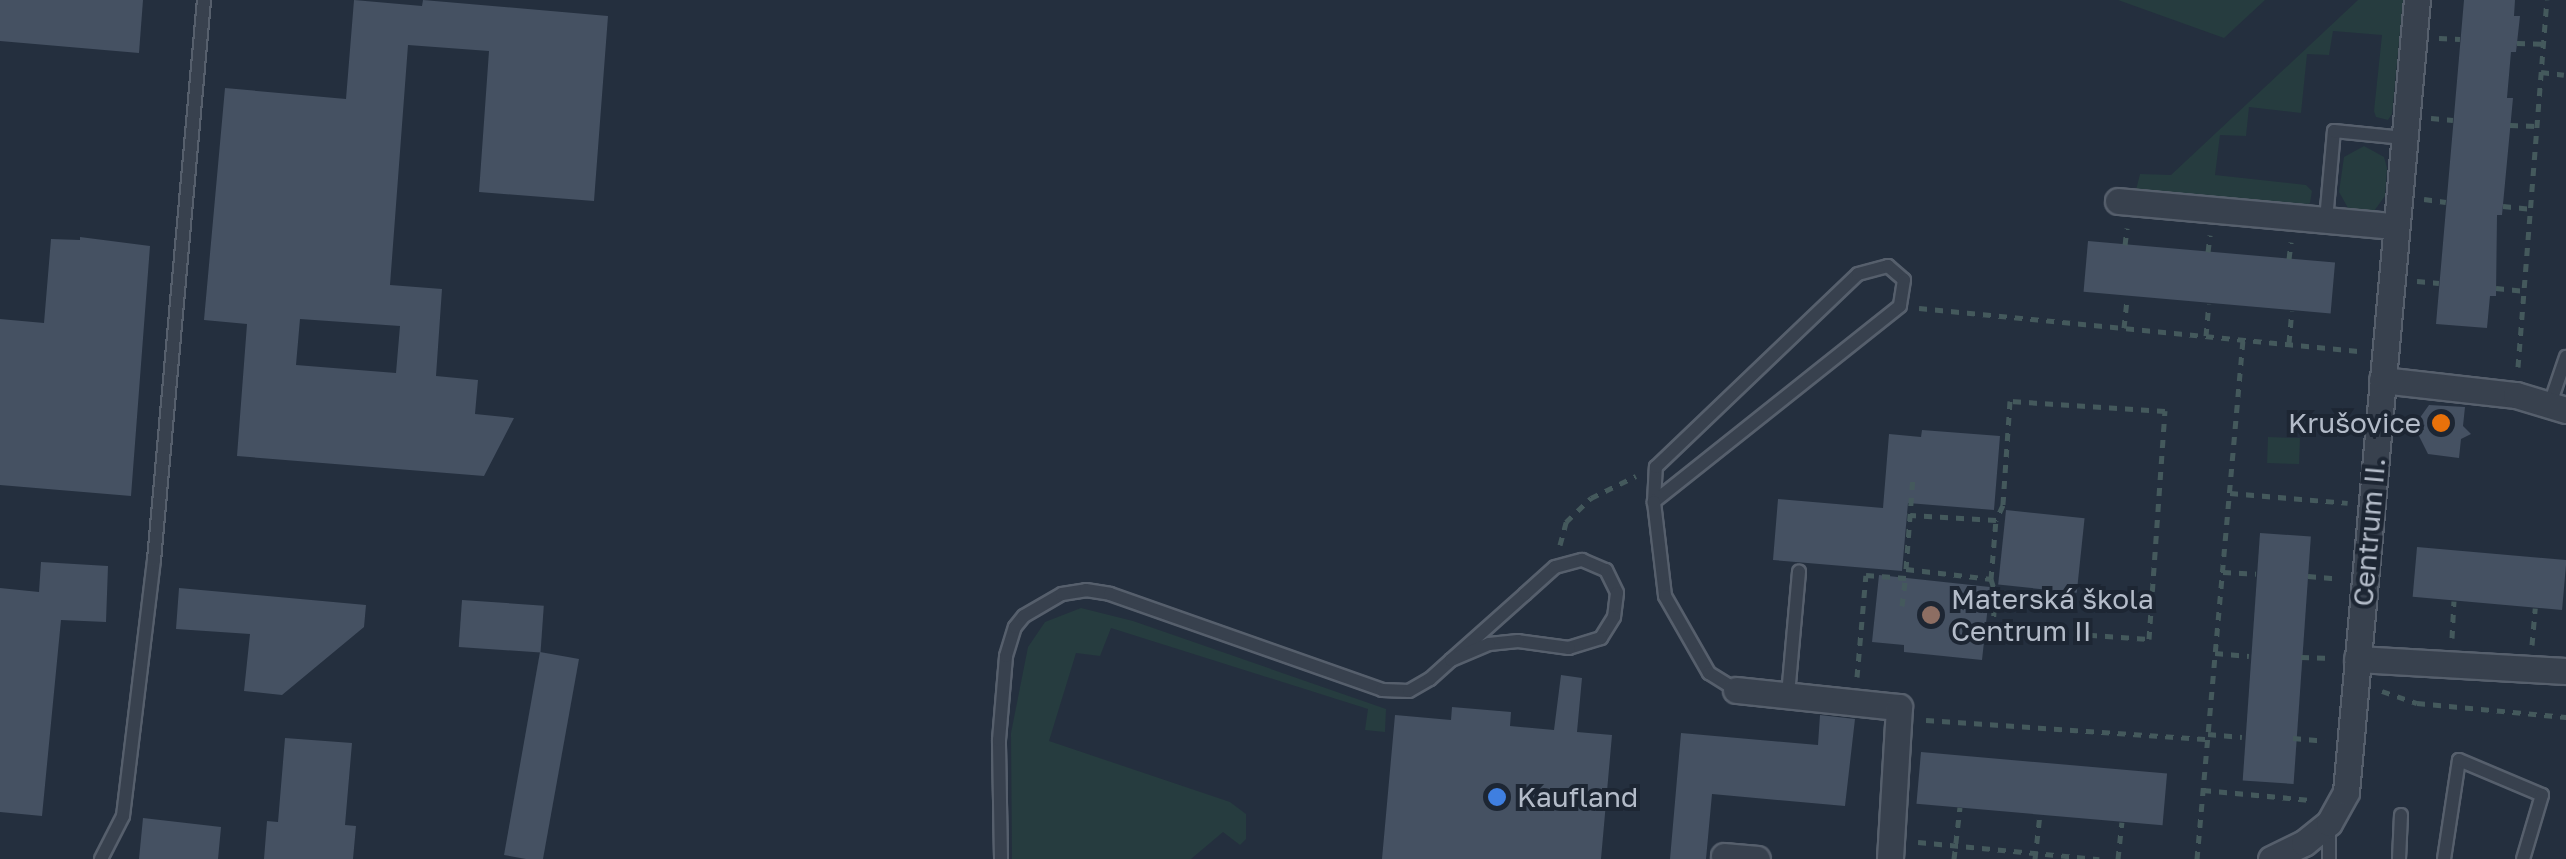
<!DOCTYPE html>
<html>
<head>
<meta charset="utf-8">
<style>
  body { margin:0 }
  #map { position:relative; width:2566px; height:859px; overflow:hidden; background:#242f3e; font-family:"Golos Text",sans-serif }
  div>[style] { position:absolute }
  .green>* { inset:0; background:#263c3f; transform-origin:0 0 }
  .building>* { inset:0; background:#455162; transform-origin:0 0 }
  .path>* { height:5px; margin-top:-2.5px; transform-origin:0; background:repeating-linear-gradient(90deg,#44595c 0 8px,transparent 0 16px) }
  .roads { filter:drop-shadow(2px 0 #565f6c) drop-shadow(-2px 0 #565f6c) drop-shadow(0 2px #565f6c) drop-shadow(0 -2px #565f6c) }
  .service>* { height:12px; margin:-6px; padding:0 6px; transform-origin:6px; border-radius:6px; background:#38414e }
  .minor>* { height:25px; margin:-12.5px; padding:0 12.5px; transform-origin:12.5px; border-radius:12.5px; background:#38414e }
  .dots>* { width:28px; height:28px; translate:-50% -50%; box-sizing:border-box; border:5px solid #1d2633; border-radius:50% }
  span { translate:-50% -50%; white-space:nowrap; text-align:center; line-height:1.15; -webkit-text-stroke:8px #1d2633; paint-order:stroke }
  .poi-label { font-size:28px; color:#b4bcc9 }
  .right { translate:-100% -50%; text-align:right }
  .left { translate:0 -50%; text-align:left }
  .street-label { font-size:28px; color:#b4bcc9 }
</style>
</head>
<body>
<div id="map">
  <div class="green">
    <div style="clip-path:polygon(2118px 0,2265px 0,2224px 38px)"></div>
    <div style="clip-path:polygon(2358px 0,2403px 0,2392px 114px,2388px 120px,2376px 117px,2374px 111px,2382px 35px,2333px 31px,2329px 55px,2307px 54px,2301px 113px,2249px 107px,2246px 136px,2220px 135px,2215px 175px,2306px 185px,2312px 191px,2310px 203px,2300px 208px,2136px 190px,2140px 174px,2171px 175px)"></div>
    <div style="clip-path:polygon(2364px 146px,2384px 157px,2387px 168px,2385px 196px,2374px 211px,2366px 213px,2348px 208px,2339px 192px,2344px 157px)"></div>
    <div style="left:2268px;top:437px;width:32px;height:26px;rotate:2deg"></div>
    <div style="clip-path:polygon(1081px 608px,1133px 621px,1386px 709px,1385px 732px,1365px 730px,1368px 709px,1111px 628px,1100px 656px,1076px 653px,1049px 741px,1230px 802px,1246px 814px,1246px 839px,1240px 845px,1223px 832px,1191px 859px,1012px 859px,1011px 733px,1028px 647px,1045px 622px)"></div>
  </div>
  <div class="building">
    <div style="clip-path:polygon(0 0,143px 0,139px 53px,0 41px)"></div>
    <div style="clip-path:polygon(evenodd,354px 0,422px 6px,423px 0,608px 16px,594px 201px,479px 192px,489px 51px,408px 45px,390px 285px,442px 289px,436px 376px,478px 380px,475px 414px,514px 418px,484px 476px,237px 456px,247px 324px,204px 320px,225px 88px,346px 99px,354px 0,300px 319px,400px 326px,396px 373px,296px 365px,300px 319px)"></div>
    <div style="clip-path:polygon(2464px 0,2515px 0,2514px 16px,2520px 16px,2516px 52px,2511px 52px,2507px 98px,2513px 98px,2502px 215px,2497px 215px,2496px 296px,2490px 296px,2487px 328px,2436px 324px)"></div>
    <div style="clip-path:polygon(80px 237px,150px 246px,131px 496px,0 485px,0 319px,44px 323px,51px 239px,80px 240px)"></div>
    <div style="left:2088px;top:241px;width:248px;height:51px;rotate:5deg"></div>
    <div style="clip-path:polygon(2429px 405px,2465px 407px,2463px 426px,2471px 434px,2461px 439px,2459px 458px,2428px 454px,2414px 426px)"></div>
    <div style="clip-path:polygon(1922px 430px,2000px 436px,1994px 510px,1908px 503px,1902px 571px,1773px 560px,1778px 499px,1883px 508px,1889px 434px,1921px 437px)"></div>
    <div style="left:2006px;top:510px;width:79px;height:75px;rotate:6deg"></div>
    <div style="left:2260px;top:533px;width:51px;height:248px;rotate:4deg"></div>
    <div style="left:2417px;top:547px;width:150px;height:50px;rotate:5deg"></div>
    <div style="clip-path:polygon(41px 562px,108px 566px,106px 622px,61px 620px,42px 816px,0 812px,0 588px,39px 592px)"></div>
    <div style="clip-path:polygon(1879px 575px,1990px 587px,1982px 660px,1904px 652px,1904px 645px,1872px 642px)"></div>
    <div style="clip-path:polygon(179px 588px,366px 605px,364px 627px,282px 695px,244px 691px,250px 634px,176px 629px)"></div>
    <div style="left:462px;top:600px;width:82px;height:47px;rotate:4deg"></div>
    <div style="clip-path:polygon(540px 652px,579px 659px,543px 859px,526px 859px,504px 855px)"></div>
    <div style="clip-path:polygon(1561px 675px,1582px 678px,1577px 732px,1612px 735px,1601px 859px,1382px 859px,1395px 715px,1451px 720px,1452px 707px,1511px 712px,1510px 726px,1554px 730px)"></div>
    <div style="clip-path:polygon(1820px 715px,1855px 719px,1845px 806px,1712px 794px,1706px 859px,1670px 859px,1681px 733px,1818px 745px)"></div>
    <div style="clip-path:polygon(285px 738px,352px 743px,345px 825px,356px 826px,353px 859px,264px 859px,267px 821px,278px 822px)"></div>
    <div style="left:1921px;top:752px;width:247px;height:52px;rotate:5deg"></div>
    <div style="clip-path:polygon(143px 818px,221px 827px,218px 859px,139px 859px)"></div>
  </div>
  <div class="path">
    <div style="left:2439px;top:38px;width:21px;rotate:3deg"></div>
    <div style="left:2517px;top:43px;width:27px;rotate:2deg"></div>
    <div style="left:2541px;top:72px;width:23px;rotate:7deg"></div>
    <div style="left:2431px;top:118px;width:22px;rotate:5deg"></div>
    <div style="left:2510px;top:125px;width:27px;rotate:2deg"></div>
    <div style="left:2424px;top:199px;width:22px;rotate:8deg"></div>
    <div style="left:2503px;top:206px;width:27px;rotate:6deg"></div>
    <div style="left:2125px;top:245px;width:17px;rotate:-83deg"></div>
    <div style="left:2208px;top:252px;width:17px;rotate:-83deg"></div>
    <div style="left:2289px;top:259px;width:17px;rotate:-83deg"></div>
    <div style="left:2417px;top:281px;width:22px;rotate:5deg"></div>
    <div style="left:2496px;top:288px;width:27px;rotate:6deg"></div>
    <div style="left:1919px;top:308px;width:444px;rotate:5.6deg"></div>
    <div style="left:2124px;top:328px;width:31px;rotate:-84deg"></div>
    <div style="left:2206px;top:336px;width:32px;rotate:-85deg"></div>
    <div style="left:2289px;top:343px;width:32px;rotate:-85deg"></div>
    <div style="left:2518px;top:367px;width:368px;rotate:-85.5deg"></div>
    <div style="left:2230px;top:493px;width:118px;rotate:4.8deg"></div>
    <div style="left:1560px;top:545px;width:24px;rotate:-75deg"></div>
    <div style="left:1566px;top:522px;width:35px;rotate:-44deg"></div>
    <div style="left:1591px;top:498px;width:50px;rotate:-26.1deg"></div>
    <div style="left:1906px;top:569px;width:86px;rotate:6.7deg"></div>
    <div style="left:1991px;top:579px;width:59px;rotate:-85.2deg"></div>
    <div style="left:1996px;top:520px;width:86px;rotate:-176.7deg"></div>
    <div style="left:1906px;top:569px;width:94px;rotate:-85.7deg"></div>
    <div style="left:2223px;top:572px;width:33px;rotate:3deg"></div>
    <div style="left:2308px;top:576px;width:32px;rotate:5deg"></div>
    <div style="left:1991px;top:579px;width:14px;rotate:73deg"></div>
    <div style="left:1995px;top:592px;width:36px;rotate:93deg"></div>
    <div style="left:1993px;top:628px;width:156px;rotate:4deg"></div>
    <div style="left:2149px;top:639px;width:229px;rotate:-86deg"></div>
    <div style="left:2165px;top:411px;width:155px;rotate:-176.3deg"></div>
    <div style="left:2010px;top:401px;width:104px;rotate:93.9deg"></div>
    <div style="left:2003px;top:505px;width:17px;rotate:115deg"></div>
    <div style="left:1902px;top:606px;width:26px;rotate:-83deg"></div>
    <div style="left:2452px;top:638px;width:37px;rotate:-87deg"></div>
    <div style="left:2532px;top:645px;width:37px;rotate:-85deg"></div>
    <div style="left:2215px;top:653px;width:34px;rotate:5deg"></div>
    <div style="left:2301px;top:657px;width:31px;rotate:2deg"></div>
    <div style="left:1857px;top:677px;width:102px;rotate:-85deg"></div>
    <div style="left:1866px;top:575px;width:40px;rotate:4.3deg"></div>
    <div style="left:2382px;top:691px;width:37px;rotate:19deg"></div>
    <div style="left:2417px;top:703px;width:150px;rotate:5.4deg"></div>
    <div style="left:1926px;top:720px;width:283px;rotate:3.9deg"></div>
    <div style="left:2208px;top:734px;width:34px;rotate:5deg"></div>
    <div style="left:2293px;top:738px;width:32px;rotate:5deg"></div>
    <div style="left:2203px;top:790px;width:108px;rotate:5.3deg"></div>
    <div style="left:1918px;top:842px;width:182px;rotate:5.4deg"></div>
    <div style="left:1954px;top:859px;width:52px;rotate:-83.4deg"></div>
    <div style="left:2035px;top:859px;width:45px;rotate:-83.7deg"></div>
    <div style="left:2118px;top:859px;width:37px;rotate:-84deg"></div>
    <div style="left:2197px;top:859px;width:522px;rotate:-84.94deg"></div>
  </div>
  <div class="roads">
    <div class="service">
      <div style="left:2326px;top:220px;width:89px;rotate:-84.9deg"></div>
      <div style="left:2334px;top:131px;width:70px;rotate:5.7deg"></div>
      <div style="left:2550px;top:404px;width:50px;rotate:-71.2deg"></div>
      <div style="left:1654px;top:502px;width:35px;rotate:-87deg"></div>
      <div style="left:1656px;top:467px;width:279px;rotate:-43.7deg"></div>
      <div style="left:1858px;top:274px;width:31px;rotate:-15deg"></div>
      <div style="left:1888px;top:266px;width:21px;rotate:41deg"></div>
      <div style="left:1904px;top:280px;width:26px;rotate:99deg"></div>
      <div style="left:1900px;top:306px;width:315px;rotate:141.5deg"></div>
      <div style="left:1654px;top:502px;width:95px;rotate:83.3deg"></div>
      <div style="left:1665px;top:596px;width:89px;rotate:60.3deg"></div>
      <div style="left:1709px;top:673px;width:32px;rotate:32deg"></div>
      <div style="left:1788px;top:695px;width:124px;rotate:-84.9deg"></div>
      <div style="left:101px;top:859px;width:48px;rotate:-62.9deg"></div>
      <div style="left:123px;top:816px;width:258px;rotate:-83.1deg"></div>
      <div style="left:154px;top:560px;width:562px;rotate:-84.9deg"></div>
      <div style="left:1001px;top:859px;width:119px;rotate:-91deg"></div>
      <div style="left:999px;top:740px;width:84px;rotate:-85.2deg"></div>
      <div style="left:1006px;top:656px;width:30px;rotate:-73deg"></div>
      <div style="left:1015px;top:627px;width:14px;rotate:-51deg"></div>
      <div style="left:1024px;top:616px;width:44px;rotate:-30.1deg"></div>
      <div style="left:1062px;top:594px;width:24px;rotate:-9deg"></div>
      <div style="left:1086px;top:590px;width:24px;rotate:9deg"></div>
      <div style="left:1110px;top:594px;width:288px;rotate:19.4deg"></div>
      <div style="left:1382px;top:690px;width:27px;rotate:2deg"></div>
      <div style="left:1409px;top:691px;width:24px;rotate:-30deg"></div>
      <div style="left:1430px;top:679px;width:28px;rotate:-42deg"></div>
      <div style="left:1451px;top:660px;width:99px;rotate:-41.7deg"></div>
      <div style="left:1525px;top:594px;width:40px;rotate:-42deg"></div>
      <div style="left:1555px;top:567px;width:28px;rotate:-15deg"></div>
      <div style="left:1582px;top:560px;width:26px;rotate:23deg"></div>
      <div style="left:1606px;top:570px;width:25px;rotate:64deg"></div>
      <div style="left:1617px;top:593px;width:24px;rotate:97deg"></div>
      <div style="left:1614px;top:617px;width:25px;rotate:122deg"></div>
      <div style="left:1601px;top:638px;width:34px;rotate:163deg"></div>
      <div style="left:1569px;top:648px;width:51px;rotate:-172.2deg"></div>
      <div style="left:1518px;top:641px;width:29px;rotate:174deg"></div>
      <div style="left:1489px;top:644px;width:41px;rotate:157.2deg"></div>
      <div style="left:2329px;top:859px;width:33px;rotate:-90deg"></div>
      <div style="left:2399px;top:859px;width:44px;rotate:-87.4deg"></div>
      <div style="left:2444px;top:859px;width:100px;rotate:-81.4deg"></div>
      <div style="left:2459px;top:760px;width:90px;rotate:22.9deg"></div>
      <div style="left:2542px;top:795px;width:67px;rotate:106.5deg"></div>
    </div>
    <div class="minor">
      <div style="left:2118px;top:201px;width:278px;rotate:5.2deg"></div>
      <div style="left:2382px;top:380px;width:135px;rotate:6.4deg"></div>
      <div style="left:2516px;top:395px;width:52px;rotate:16.7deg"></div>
      <div style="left:2357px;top:659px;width:209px;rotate:3.3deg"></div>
      <div style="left:1736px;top:690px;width:164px;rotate:6deg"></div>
      <div style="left:1899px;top:707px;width:152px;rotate:93.4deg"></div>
      <div style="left:1724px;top:856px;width:33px;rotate:5deg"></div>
      <div style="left:2271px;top:859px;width:37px;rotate:-26deg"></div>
      <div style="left:2304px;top:843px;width:32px;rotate:-39deg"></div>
      <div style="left:2329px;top:823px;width:35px;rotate:-61deg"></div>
      <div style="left:2346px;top:792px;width:795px;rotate:-84.88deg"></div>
    </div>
  </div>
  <div class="dots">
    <div style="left:2441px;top:423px;background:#e8710a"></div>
    <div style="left:1931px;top:615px;background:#8d6e63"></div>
    <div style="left:1497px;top:797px;background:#3f7fe0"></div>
  </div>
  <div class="poi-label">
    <span class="right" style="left:2421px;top:423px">Krušovice</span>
    <span class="left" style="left:1951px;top:615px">Materská škola<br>Centrum II</span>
    <span class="left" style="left:1517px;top:797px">Kaufland</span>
  </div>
  <div class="street-label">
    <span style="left:2369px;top:532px;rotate:-85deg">Centrum II.</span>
  </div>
</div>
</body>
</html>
